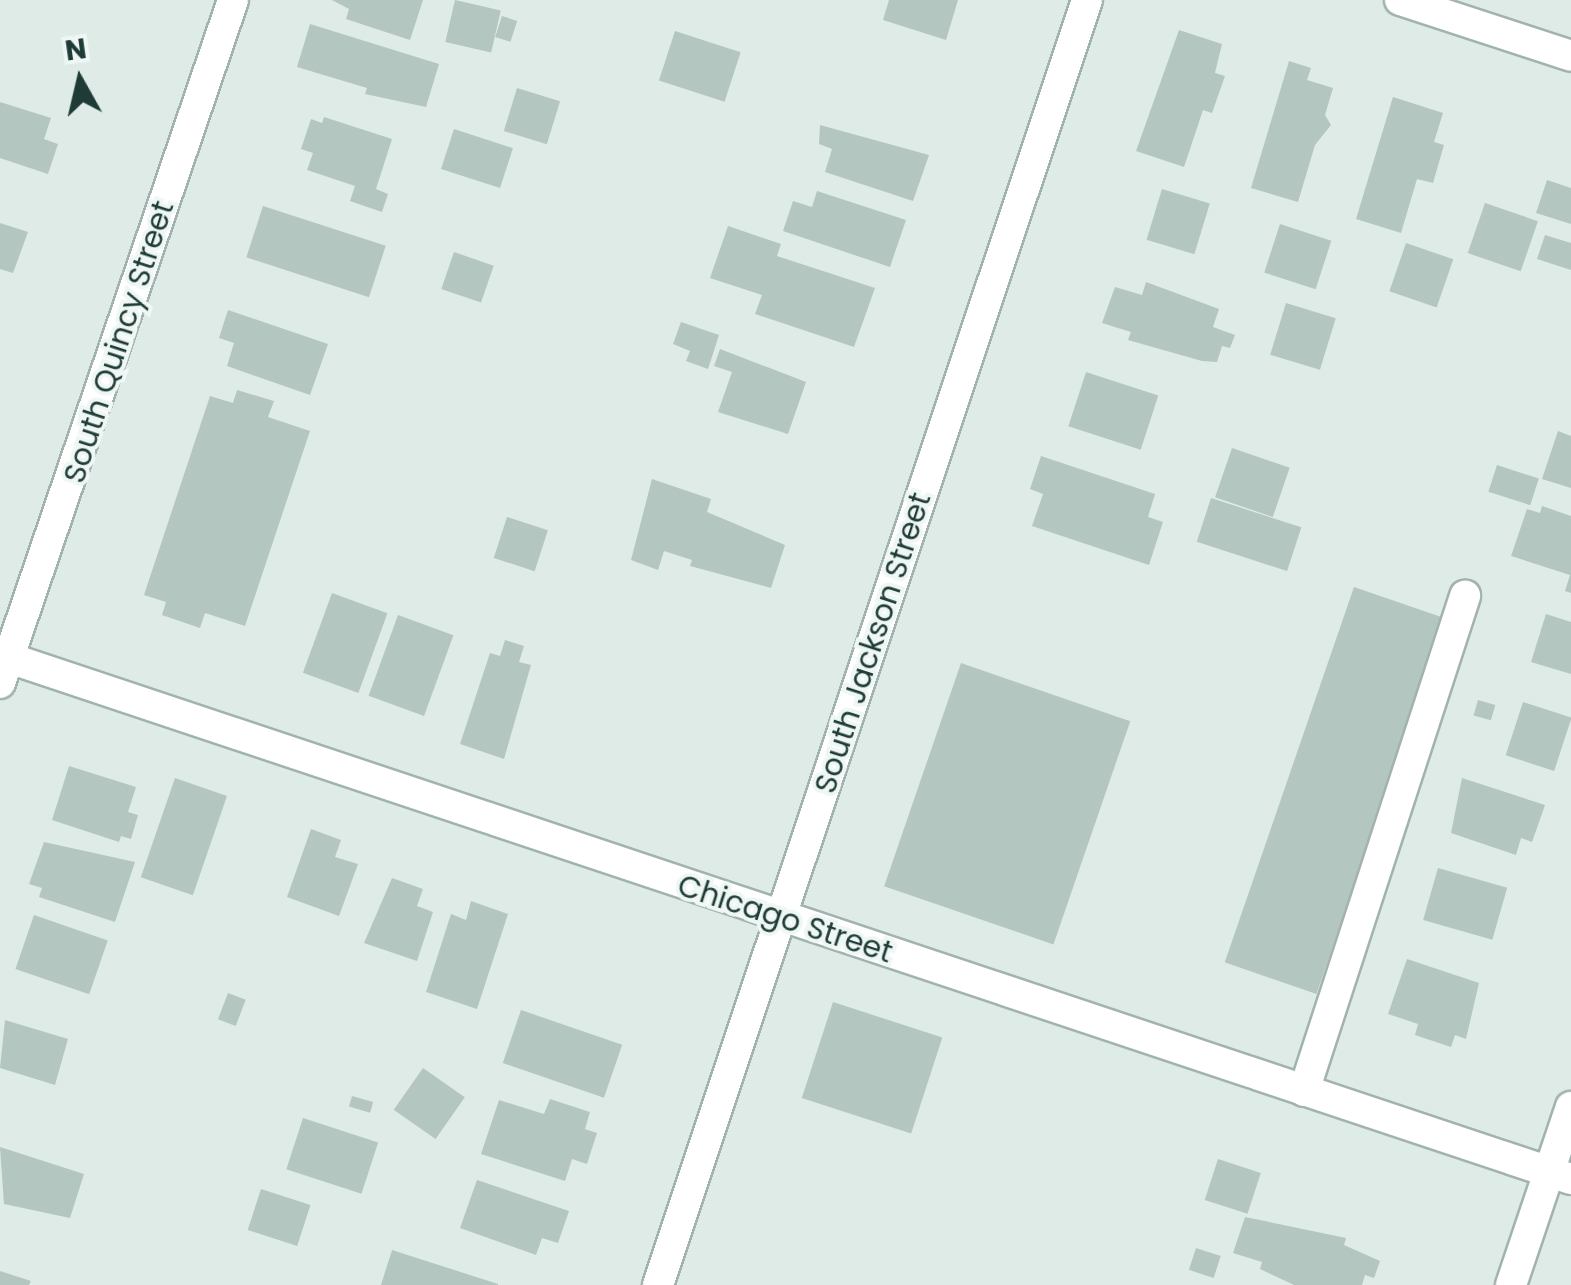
<!DOCTYPE html>
<html>
<head>
<meta charset="utf-8">
<style>
  body { margin:0 }
  #map { position:relative; width:1571px; height:1285px; overflow:hidden; background:#dfebe7; font-family:Poppins,sans-serif }
  div>[style] { position:absolute }
  .building>* { inset:0; background:#b4c6c0; transform-origin:0 0 }
  .roads { filter:drop-shadow(2px 0 #a2b3af) drop-shadow(-2px 0 #a2b3af) drop-shadow(0 2px #a2b3af) drop-shadow(0 -2px #a2b3af) }
  .minor>* { height:30px; margin:-15px; padding:0 15px; transform-origin:15px; border-radius:15px; background:#fff }
  span { translate:-50% -50%; white-space:nowrap; text-align:center; line-height:1.15; -webkit-text-stroke:8px #eff7f4; paint-order:stroke }
  .street-label { font-size:30px; color:#1f3b37 }
  .north { position:absolute; left:30px; top:30px; width:100px; height:100px; -webkit-text-stroke:8px #eff7f4; paint-order:stroke; rotate:352deg; font-size:28px; font-weight:700; line-height:40px; text-align:center; color:#1f3b37 }
  .north::after { content:''; display:block; margin:auto; width:35px; height:45px; background:#1f3b37; clip-path:polygon(50% 0,100% 100%,50% 72%,0 100%) }
</style>
</head>
<body>
<div id="map">
  <div class="building">
    <div style="clip-path:polygon(332px 0,423px 0,410px 40px,346px 19px,349px 9px)"></div>
    <div style="left:455px;top:0;width:47px;height:43px;rotate:13deg"></div>
    <div style="clip-path:polygon(889px 0,958px 0,946px 40px,883px 20px)"></div>
    <div style="left:502px;top:16px;width:16px;height:22px;rotate:18deg"></div>
    <div style="clip-path:polygon(310px 24px,439px 64px,426px 107px,365px 94px,367px 88px,297px 67px)"></div>
    <div style="clip-path:polygon(1179px 30px,1222px 44px,1215px 73px,1225px 76px,1212px 113px,1203px 110px,1184px 167px,1136px 151px)"></div>
    <div style="left:675px;top:31px;width:69px;height:52px;rotate:18deg"></div>
    <div style="clip-path:polygon(1289px 61px,1311px 68px,1307px 80px,1333px 88px,1325px 115px,1331px 125px,1315px 145px,1298px 202px,1251px 188px)"></div>
    <div style="left:517px;top:88px;width:45px;height:45px;rotate:17deg"></div>
    <div style="clip-path:polygon(1393px 97px,1443px 113px,1434px 142px,1444px 145px,1433px 183px,1417px 179px,1401px 233px,1356px 219px)"></div>
    <div style="clip-path:polygon(0 102px,51px 118px,44px 139px,58px 144px,48px 174px,0 158px)"></div>
    <div style="clip-path:polygon(324px 117px,392px 139px,376px 189px,388px 194px,382px 212px,350px 201px,355px 186px,307px 170px,313px 153px,301px 149px,311px 119px,322px 123px)"></div>
    <div style="clip-path:polygon(820px 125px,929px 155px,913px 201px,825px 172px,832px 149px,819px 144px)"></div>
    <div style="left:454px;top:129px;width:62px;height:42px;rotate:18deg"></div>
    <div style="clip-path:polygon(1547px 180px,1571px 188px,1571px 224px,1536px 213px)"></div>
    <div style="left:1162px;top:189px;width:50px;height:53px;rotate:17deg"></div>
    <div style="clip-path:polygon(817px 191px,906px 220px,890px 267px,783px 231px,793px 201px,812px 207px)"></div>
    <div style="left:1485px;top:203px;width:56px;height:53px;rotate:19deg"></div>
    <div style="left:263px;top:206px;width:129px;height:54px;rotate:18deg"></div>
    <div style="clip-path:polygon(0 223px,28px 232px,13px 273px,0 269px)"></div>
    <div style="left:1280px;top:224px;width:54px;height:51px;rotate:18deg"></div>
    <div style="clip-path:polygon(728px 226px,781px 244px,777px 256px,875px 288px,854px 347px,755px 314px,762px 295px,710px 278px)"></div>
    <div style="clip-path:polygon(1545px 235px,1571px 243px,1571px 270px,1537px 259px)"></div>
    <div style="left:1406px;top:243px;width:50px;height:51px;rotate:19deg"></div>
    <div style="left:454px;top:252px;width:42px;height:39px;rotate:19deg"></div>
    <div style="clip-path:polygon(1146px 282px,1219px 309px,1213px 327px,1235px 335px,1230px 348px,1222px 346px,1217px 362px,1202px 361px,1128px 340px,1131px 332px,1102px 323px,1115px 287px,1142px 295px)"></div>
    <div style="left:1286px;top:303px;width:52px;height:54px;rotate:17deg"></div>
    <div style="clip-path:polygon(228px 310px,328px 344px,310px 395px,227px 366px,234px 343px,219px 338px)"></div>
    <div style="clip-path:polygon(681px 322px,719px 335px,708px 369px,686px 361px,690px 351px,673px 344px)"></div>
    <div style="clip-path:polygon(720px 349px,806px 382px,788px 434px,718px 412px,732px 372px,714px 366px)"></div>
    <div style="left:1086px;top:372px;width:76px;height:57px;rotate:18deg"></div>
    <div style="clip-path:polygon(237px 390px,274px 401px,268px 417px,310px 431px,245px 626px,205px 613px,200px 628px,162px 615px,166px 602px,144px 595px,210px 396px,233px 403px)"></div>
    <div style="clip-path:polygon(1558px 431px,1571px 436px,1571px 488px,1542px 479px)"></div>
    <div style="left:1232px;top:448px;width:61px;height:52px;rotate:19deg"></div>
    <div style="clip-path:polygon(1041px 456px,1155px 494px,1148px 517px,1163px 522px,1149px 565px,1032px 526px,1043px 494px,1030px 489px)"></div>
    <div style="left:1497px;top:465px;width:44px;height:28px;rotate:18deg"></div>
    <div style="clip-path:polygon(652px 479px,711px 499px,707px 512px,785px 545px,771px 588px,690px 566px,692px 560px,664px 551px,658px 570px,631px 560px)"></div>
    <div style="left:1211px;top:498px;width:95px;height:46px;rotate:18deg"></div>
    <div style="clip-path:polygon(1542px 506px,1571px 516px,1571px 593px,1565px 591px,1570px 575px,1511px 556px,1527px 509px,1540px 513px)"></div>
    <div style="left:507px;top:517px;width:43px;height:43px;rotate:18deg"></div>
    <div style="left:1354px;top:587px;width:97px;height:397px;rotate:19deg"></div>
    <div style="left:332px;top:593px;width:59px;height:85px;rotate:20deg"></div>
    <div style="clip-path:polygon(1546px 614px,1571px 622px,1571px 674px,1531px 662px)"></div>
    <div style="left:398px;top:615px;width:59px;height:86px;rotate:20deg"></div>
    <div style="clip-path:polygon(505px 640px,524px 646px,519px 662px,531px 665px,504px 759px,460px 744px,490px 653px,500px 656px)"></div>
    <div style="left:961px;top:663px;width:179px;height:236px;rotate:19deg"></div>
    <div style="left:1478px;top:700px;width:18px;height:16px;rotate:16deg"></div>
    <div style="left:1523px;top:702px;width:51px;height:56px;rotate:18deg"></div>
    <div style="clip-path:polygon(69px 766px,136px 787px,128px 812px,138px 815px,131px 839px,121px 836px,119px 842px,52px 820px)"></div>
    <div style="left:175px;top:778px;width:55px;height:105px;rotate:19deg"></div>
    <div style="clip-path:polygon(1462px 778px,1545px 805px,1532px 842px,1521px 838px,1516px 855px,1451px 833px)"></div>
    <div style="clip-path:polygon(311px 829px,341px 840px,335px 857px,358px 864px,339px 916px,287px 897px)"></div>
    <div style="clip-path:polygon(44px 842px,135px 862px,115px 922px,39px 897px,42px 888px,29px 884px)"></div>
    <div style="left:1438px;top:868px;width:72px;height:54px;rotate:16deg"></div>
    <div style="clip-path:polygon(392px 878px,423px 889px,417px 906px,433px 912px,417px 961px,364px 943px)"></div>
    <div style="clip-path:polygon(471px 901px,508px 914px,477px 1009px,426px 992px,451px 914px,466px 920px)"></div>
    <div style="left:34px;top:915px;width:78px;height:57px;rotate:19deg"></div>
    <div style="clip-path:polygon(1407px 959px,1479px 983px,1466px 1039px,1455px 1035px,1451px 1047px,1415px 1035px,1418px 1024px,1388px 1014px)"></div>
    <div style="left:228px;top:993px;width:19px;height:28px;rotate:21deg"></div>
    <div style="left:833px;top:1002px;width:115px;height:101px;rotate:18deg"></div>
    <div style="left:521px;top:1010px;width:107px;height:56px;rotate:19deg"></div>
    <div style="clip-path:polygon(5px 1020px,68px 1039px,55px 1085px,0 1068px)"></div>
    <div style="left:423px;top:1068px;width:51px;height:51px;rotate:35deg"></div>
    <div style="left:352px;top:1096px;width:22px;height:11px;rotate:16deg"></div>
    <div style="clip-path:polygon(550px 1099px,590px 1112px,585px 1129px,597px 1133px,587px 1164px,572px 1159px,565px 1181px,481px 1154px,499px 1100px,544px 1114px)"></div>
    <div style="left:303px;top:1118px;width:79px;height:54px;rotate:18deg"></div>
    <div style="clip-path:polygon(0 1147px,84px 1174px,70px 1218px,4px 1204px)"></div>
    <div style="left:1218px;top:1159px;width:45px;height:43px;rotate:18deg"></div>
    <div style="clip-path:polygon(477px 1180px,569px 1211px,558px 1243px,542px 1238px,536px 1255px,460px 1228px)"></div>
    <div style="left:261px;top:1189px;width:52px;height:43px;rotate:18deg"></div>
    <div style="clip-path:polygon(1245px 1217px,1346px 1238px,1344px 1245px,1380px 1261px,1374px 1278px,1365px 1275px,1362px 1285px,1294px 1285px,1260px 1269px,1262px 1262px,1233px 1253px)"></div>
    <div style="left:1196px;top:1248px;width:26px;height:23px;rotate:18deg"></div>
    <div style="clip-path:polygon(392px 1250px,498px 1284px,498px 1285px,381px 1285px)"></div>
    <div style="clip-path:polygon(0 1271px,31px 1281px,29px 1285px,0 1285px)"></div>
  </div>
  <div class="roads">
    <div class="minor">
      <div style="left:1400px;top:0;width:180px;rotate:18.1deg"></div>
      <div style="left:0;top:655px;width:1656px;rotate:18.45deg"></div>
      <div style="left:0;top:683px;width:722px;rotate:-71.16deg"></div>
      <div style="left:1304px;top:1091px;width:521px;rotate:-71.98deg"></div>
      <div style="left:658px;top:1285px;width:1355px;rotate:-71.54deg"></div>
      <div style="left:1511px;top:1285px;width:188px;rotate:-71.4deg"></div>
    </div>
  </div>
  <div class="street-label">
    <span style="left:119px;top:342px;rotate:-72deg">South Quincy Street</span>
    <span style="left:873px;top:643px;rotate:-72deg">South Jackson Street</span>
    <span style="left:785px;top:919px;rotate:18deg">Chicago Street</span>
  </div>
  <div class="north">N</div>
</div>
</body>
</html>
